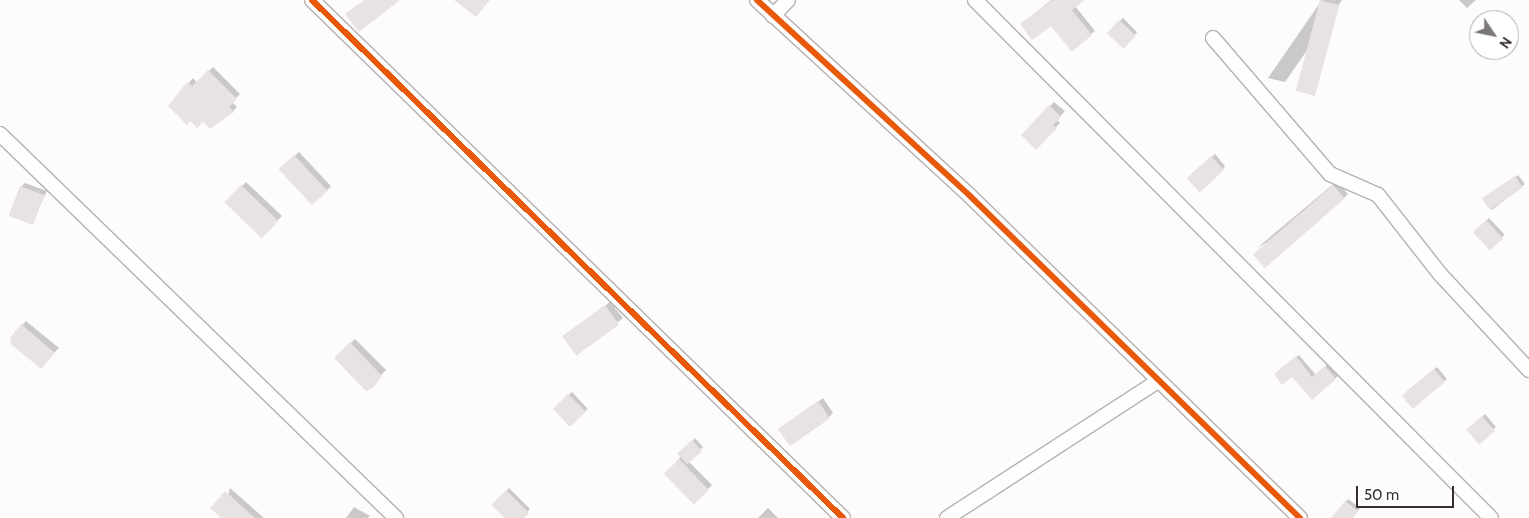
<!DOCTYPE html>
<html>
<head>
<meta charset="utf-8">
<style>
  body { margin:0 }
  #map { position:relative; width:1529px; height:518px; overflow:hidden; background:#fdfbfb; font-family:Cabin,sans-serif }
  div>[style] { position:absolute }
  .shadow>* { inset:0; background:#0003; transform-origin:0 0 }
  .building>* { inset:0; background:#e7e3e2; transform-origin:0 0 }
  .roads { filter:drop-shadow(1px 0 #b6b2b2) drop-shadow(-1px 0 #b6b2b2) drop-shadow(0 1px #b6b2b2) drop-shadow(0 -1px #b6b2b2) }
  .street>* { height:14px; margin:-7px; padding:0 7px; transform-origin:7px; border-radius:7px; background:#fffefe }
  .cycleway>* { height:6px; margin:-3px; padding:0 3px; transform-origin:3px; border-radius:3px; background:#e8590c }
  span { translate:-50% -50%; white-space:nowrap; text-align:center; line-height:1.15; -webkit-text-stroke:4px #fff; paint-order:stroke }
  .north { position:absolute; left:1469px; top:10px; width:50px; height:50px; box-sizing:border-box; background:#fff; border:1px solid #afacac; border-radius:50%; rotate:124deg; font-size:14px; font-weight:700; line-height:20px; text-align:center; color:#362f2f }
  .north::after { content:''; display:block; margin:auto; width:18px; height:22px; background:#7c7676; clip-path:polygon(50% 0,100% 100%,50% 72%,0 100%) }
  .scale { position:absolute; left:1356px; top:486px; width:98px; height:22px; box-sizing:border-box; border:2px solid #362f2f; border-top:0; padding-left:6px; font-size:15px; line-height:18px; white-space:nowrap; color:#362f2f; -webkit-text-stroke:4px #fff; paint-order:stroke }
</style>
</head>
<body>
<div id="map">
  <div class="shadow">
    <div style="clip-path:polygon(1051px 0,1082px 0,1075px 6px,1095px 31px,1091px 34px,1025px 21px)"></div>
    <div style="clip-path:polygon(1322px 0,1342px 0,1285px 82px,1268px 78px)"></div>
    <div style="clip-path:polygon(1459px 0,1476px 0,1467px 8px)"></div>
    <div style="left:1123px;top:18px;width:20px;height:20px;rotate:45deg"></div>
    <div style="clip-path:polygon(213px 67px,240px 94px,232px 102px,237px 107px,233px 111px,203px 120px,169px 106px,193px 78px,197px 83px)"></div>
    <div style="clip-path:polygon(1054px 102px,1065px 111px,1057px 120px,1060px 123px,1036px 148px,1022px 135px)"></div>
    <div style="left:299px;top:152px;width:47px;height:25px;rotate:47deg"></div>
    <div style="clip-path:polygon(1215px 154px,1225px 166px,1223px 169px,1191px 174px)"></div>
    <div style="clip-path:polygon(1518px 175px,1525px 184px,1492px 210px,1488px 198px)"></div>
    <div style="clip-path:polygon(1337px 181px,1348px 194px,1344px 198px,1257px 248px)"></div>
    <div style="clip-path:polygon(246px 182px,282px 216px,262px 236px,235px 193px)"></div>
    <div style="clip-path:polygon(25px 183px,47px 191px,32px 223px,21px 187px)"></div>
    <div style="left:1489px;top:218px;width:23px;height:20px;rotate:47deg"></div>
    <div style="clip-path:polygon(610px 302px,623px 318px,577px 355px,569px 334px)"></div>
    <div style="clip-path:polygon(26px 321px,59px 348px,50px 357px,22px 325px)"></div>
    <div style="left:355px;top:339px;width:44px;height:27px;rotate:45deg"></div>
    <div style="clip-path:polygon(1299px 355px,1316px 375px,1328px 364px,1338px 376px,1312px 398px,1293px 375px,1278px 371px)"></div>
    <div style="clip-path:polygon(1437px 367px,1447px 379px,1444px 381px,1405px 393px)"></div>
    <div style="left:572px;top:392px;width:23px;height:25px;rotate:47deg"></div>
    <div style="clip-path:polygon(823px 398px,833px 413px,829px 417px,780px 429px)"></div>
    <div style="left:1485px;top:414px;width:17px;height:23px;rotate:50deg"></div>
    <div style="clip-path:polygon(695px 438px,703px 447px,688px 461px,712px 485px,695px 502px,667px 474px)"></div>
    <div style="clip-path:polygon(230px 488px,264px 518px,222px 518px)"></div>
    <div style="clip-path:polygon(509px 488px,530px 509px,522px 518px,506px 518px,493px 505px)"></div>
    <div style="clip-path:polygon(1348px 499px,1360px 508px,1352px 518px,1332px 518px)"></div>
    <div style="clip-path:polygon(354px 507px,370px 516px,368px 518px,346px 518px)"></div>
    <div style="clip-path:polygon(768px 508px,778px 518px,758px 518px)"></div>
  </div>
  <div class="building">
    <div style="clip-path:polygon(364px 0,400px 0,359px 32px,345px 14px)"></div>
    <div style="clip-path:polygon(454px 0,490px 0,476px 17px)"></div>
    <div style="clip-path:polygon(1052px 0,1085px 0,1072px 10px,1092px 35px,1072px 52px,1051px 26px,1032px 40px,1020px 24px)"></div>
    <div style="left:1320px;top:0;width:20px;height:94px;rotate:15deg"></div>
    <div style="left:1119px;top:20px;width:23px;height:18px;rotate:43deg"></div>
    <div style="clip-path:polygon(208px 70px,237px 99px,229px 107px,234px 112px,210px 129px,203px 122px,197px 128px,190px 121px,187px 125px,168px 106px,187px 82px,192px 86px)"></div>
    <div style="clip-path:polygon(1049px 105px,1061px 117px,1053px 125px,1057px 128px,1036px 150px,1021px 135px)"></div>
    <div style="left:294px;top:155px;width:49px;height:21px;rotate:47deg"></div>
    <div style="left:1211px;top:156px;width:19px;height:33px;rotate:47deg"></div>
    <div style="left:1515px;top:176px;width:14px;height:40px;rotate:56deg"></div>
    <div style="left:241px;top:185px;width:52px;height:24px;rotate:44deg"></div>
    <div style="left:1333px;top:185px;width:18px;height:106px;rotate:49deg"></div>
    <div style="left:20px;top:186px;width:26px;height:32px;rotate:21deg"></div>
    <div style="left:1486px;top:220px;width:25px;height:18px;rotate:47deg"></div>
    <div style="left:605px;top:305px;width:24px;height:53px;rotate:54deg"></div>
    <div style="clip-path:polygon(21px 324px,55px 353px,41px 369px,11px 344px,10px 338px)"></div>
    <div style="clip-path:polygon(350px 342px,382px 376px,373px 388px,366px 391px,334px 358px)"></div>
    <div style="clip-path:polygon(1296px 356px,1312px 377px,1325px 366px,1336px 379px,1312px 400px,1292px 377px,1282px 385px,1274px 374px)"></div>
    <div style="left:1434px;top:369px;width:17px;height:42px;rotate:50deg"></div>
    <div style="left:568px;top:394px;width:25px;height:21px;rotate:45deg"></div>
    <div style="left:818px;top:401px;width:21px;height:49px;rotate:55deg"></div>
    <div style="left:1482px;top:416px;width:20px;height:21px;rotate:49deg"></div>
    <div style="left:692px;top:440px;width:15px;height:20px;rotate:48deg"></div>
    <div style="left:679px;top:459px;width:43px;height:21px;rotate:46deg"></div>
    <div style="clip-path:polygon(506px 490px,529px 513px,524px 518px,505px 518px,491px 505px)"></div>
    <div style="clip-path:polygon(225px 491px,255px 518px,221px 518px,210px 508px)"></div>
    <div style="clip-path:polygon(1345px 501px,1358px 511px,1353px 518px,1331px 518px)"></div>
  </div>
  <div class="roads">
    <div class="street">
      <div style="left:312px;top:0;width:742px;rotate:44.29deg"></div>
      <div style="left:757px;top:0;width:289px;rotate:42.6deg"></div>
      <div style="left:970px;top:196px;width:461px;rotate:44.3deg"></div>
      <div style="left:975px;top:0;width:731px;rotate:45.11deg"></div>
      <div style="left:773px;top:16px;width:22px;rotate:-47deg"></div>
      <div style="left:1213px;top:38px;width:179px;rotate:49.3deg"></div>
      <div style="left:1330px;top:174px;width:52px;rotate:23.6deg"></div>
      <div style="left:1378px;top:195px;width:100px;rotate:51.9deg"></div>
      <div style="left:1440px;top:274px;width:131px;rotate:47.2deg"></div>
      <div style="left:0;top:134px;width:552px;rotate:44.12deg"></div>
      <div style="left:947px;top:518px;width:252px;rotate:-33deg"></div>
    </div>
  </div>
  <div class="cycleway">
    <div style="left:312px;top:0;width:742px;rotate:44.29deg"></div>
    <div style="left:757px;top:0;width:289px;rotate:42.6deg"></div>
    <div style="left:970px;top:196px;width:461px;rotate:44.3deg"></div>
  </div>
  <div class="north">N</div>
  <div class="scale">50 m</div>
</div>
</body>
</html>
